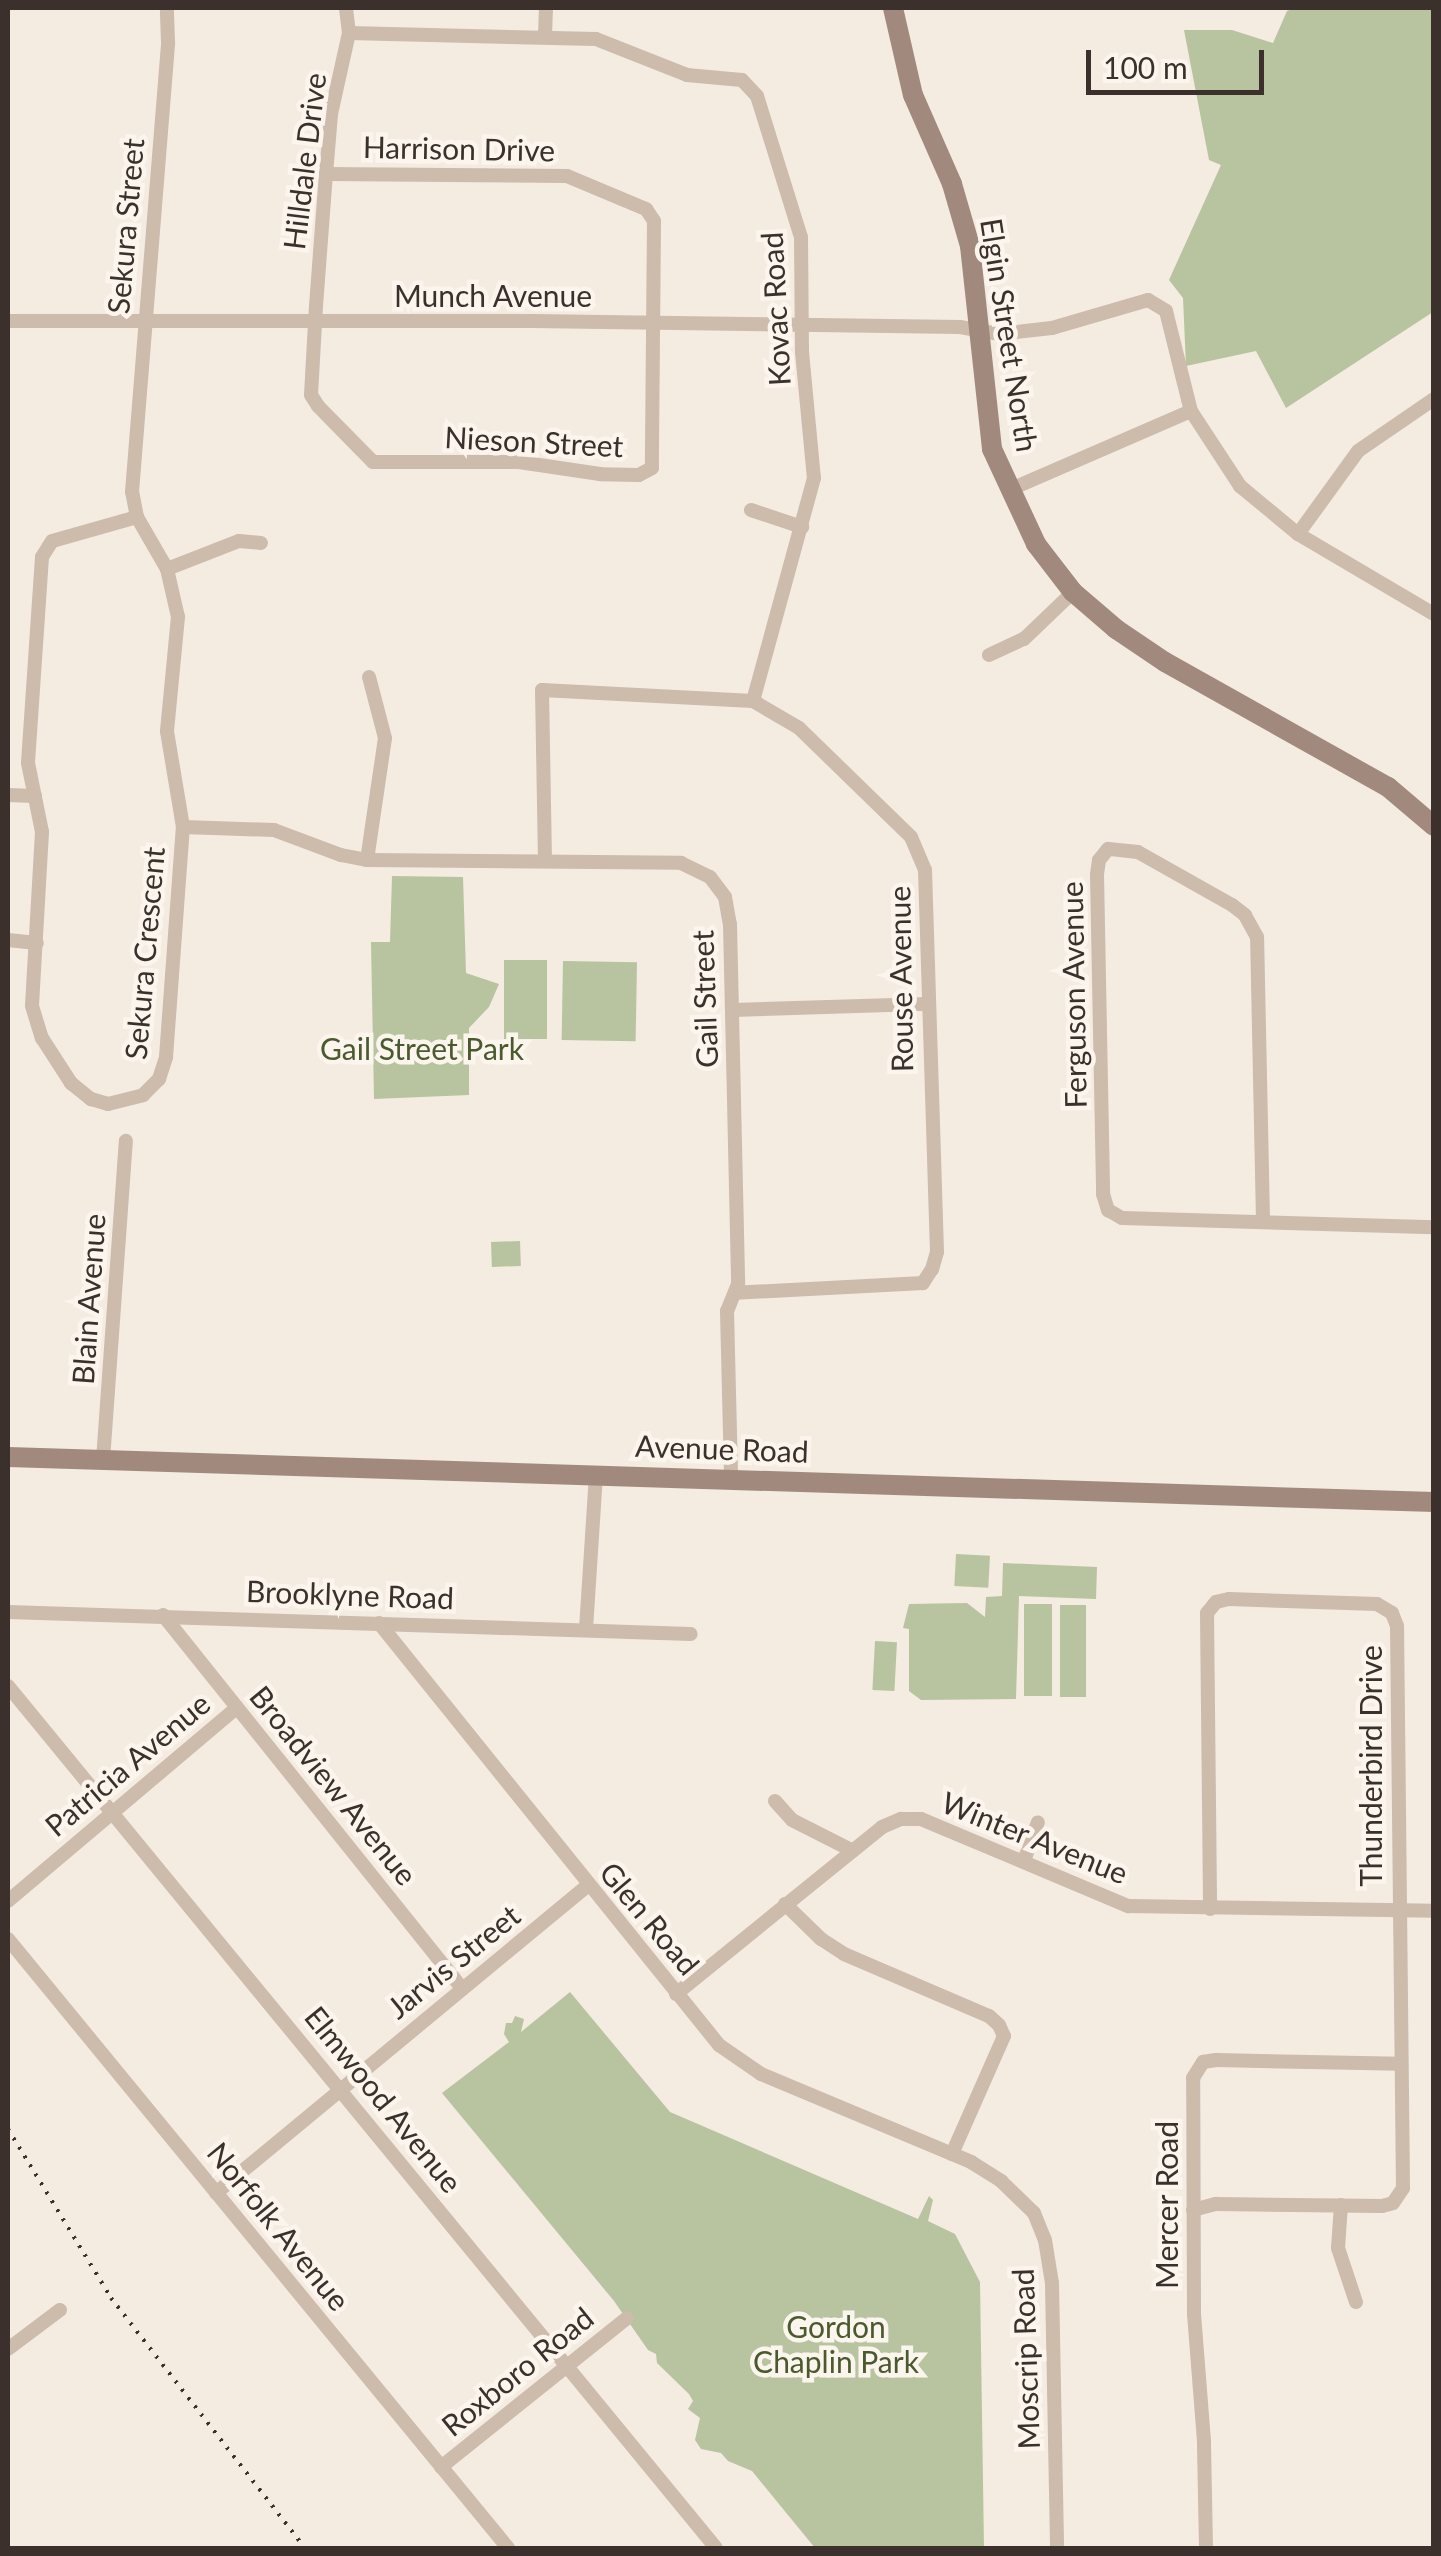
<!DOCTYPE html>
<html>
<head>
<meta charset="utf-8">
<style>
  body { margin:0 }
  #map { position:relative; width:1441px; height:2556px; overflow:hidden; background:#f4ebe1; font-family:Lato,sans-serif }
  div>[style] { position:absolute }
  .green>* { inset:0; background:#b8c4a0; transform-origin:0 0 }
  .street>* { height:14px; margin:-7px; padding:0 7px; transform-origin:7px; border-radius:7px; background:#cdbbac }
  .secondary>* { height:20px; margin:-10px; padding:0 10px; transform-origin:10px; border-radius:10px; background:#a18a7d }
  .rail>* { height:4px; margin-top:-2px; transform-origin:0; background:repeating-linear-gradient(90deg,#3b302b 0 2.5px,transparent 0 10.5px) }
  span { translate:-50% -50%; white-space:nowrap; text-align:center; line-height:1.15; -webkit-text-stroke:9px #fbf5ee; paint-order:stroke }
  .street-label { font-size:30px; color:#3b302b }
  .park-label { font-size:30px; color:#4a5a2e }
  .frame { position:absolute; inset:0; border:10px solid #3b302b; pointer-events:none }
  .scale { position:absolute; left:1086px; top:50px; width:178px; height:45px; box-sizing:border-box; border:5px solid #3b302b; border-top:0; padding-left:12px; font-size:30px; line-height:35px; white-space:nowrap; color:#3b302b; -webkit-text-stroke:8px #fbf5ee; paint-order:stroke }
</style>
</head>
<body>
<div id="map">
  <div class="green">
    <div style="clip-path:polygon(1295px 8px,1433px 8px,1433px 312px,1286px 408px,1256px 351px,1186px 366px,1183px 298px,1169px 280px,1221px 165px,1209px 160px,1184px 30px,1232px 30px,1273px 43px,1287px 11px)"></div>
    <div style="clip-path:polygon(392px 876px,463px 877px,466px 973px,499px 984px,489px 1007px,469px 1028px,469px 1095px,374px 1099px,371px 942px,390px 942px)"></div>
    <div style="left:504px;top:960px;width:43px;height:79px"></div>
    <div style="left:563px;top:961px;width:74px;height:79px;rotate:1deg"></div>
    <div style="left:520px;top:1241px;width:25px;height:29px;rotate:88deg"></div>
    <div style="left:956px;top:1554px;width:34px;height:32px;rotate:3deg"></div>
    <div style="clip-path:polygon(1003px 1563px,1097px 1567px,1096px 1599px,1019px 1596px,1016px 1699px,921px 1700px,909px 1691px,909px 1629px,903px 1628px,909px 1604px,967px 1603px,985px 1617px,986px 1597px,1002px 1596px)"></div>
    <div style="left:1024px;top:1604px;width:28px;height:92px"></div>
    <div style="left:1060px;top:1605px;width:26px;height:92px"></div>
    <div style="left:875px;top:1641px;width:22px;height:49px;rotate:3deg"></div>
    <div style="clip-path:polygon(570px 1992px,670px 2112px,918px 2219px,929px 2196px,933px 2200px,928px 2221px,955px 2234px,980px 2282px,984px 2548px,815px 2548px,752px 2471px,728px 2461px,721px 2453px,701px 2449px,695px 2440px,700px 2418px,688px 2409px,693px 2401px,689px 2394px,657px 2363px,656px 2354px,648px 2350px,614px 2301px,442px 2093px,509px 2042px,504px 2034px,506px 2023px,512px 2023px,515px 2016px,524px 2019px,521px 2032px)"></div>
  </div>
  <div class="street">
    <div style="left:349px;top:33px;width:247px;rotate:1.4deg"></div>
    <div style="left:596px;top:39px;width:98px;rotate:21.6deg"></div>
    <div style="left:687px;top:75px;width:55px;rotate:5.2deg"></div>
    <div style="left:742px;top:80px;width:22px;rotate:47deg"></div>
    <div style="left:757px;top:96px;width:148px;rotate:72.7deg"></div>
    <div style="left:801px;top:237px;width:115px;rotate:89.5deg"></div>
    <div style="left:802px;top:352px;width:127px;rotate:84.6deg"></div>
    <div style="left:814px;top:478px;width:231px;rotate:105.3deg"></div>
    <div style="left:545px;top:36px;width:28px;rotate:-88deg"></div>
    <div style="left:326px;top:174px;width:241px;rotate:0.5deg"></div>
    <div style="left:567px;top:176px;width:86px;rotate:22.7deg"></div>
    <div style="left:646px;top:209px;width:14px;rotate:56deg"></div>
    <div style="left:654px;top:221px;width:247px;rotate:90.5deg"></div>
    <div style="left:652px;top:468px;width:15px;rotate:152deg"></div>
    <div style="left:639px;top:475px;width:39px;rotate:-179deg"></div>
    <div style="left:600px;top:474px;width:82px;rotate:-171.6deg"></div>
    <div style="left:519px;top:462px;width:146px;rotate:180deg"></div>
    <div style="left:373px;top:462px;width:78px;rotate:-134.5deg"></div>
    <div style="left:318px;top:406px;width:13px;rotate:-122deg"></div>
    <div style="left:311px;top:395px;width:89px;rotate:-86.8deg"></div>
    <div style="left:316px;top:306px;width:132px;rotate:-85.7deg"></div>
    <div style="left:326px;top:174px;width:60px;rotate:-85.2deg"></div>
    <div style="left:331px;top:114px;width:83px;rotate:-77.5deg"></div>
    <div style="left:349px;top:33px;width:25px;rotate:-97deg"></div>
    <div style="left:8px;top:321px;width:524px"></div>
    <div style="left:532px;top:321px;width:428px;rotate:0.8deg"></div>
    <div style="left:960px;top:327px;width:39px;rotate:10deg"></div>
    <div style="left:998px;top:334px;width:54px;rotate:-6.3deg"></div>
    <div style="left:1052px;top:328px;width:100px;rotate:-16.3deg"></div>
    <div style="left:1148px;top:300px;width:21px;rotate:31deg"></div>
    <div style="left:1166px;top:311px;width:103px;rotate:76deg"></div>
    <div style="left:1191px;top:411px;width:90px;rotate:56.8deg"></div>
    <div style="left:1240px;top:486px;width:75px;rotate:39.6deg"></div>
    <div style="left:1298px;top:534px;width:158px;rotate:30.5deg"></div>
    <div style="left:1009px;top:490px;width:198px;rotate:-23.5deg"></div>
    <div style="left:751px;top:510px;width:54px;rotate:18.4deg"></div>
    <div style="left:137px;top:517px;width:88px;rotate:164.2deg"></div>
    <div style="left:52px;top:541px;width:19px;rotate:122deg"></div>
    <div style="left:42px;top:557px;width:206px;rotate:93.9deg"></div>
    <div style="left:28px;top:763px;width:70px;rotate:78.5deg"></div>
    <div style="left:42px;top:832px;width:174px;rotate:93.3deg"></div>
    <div style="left:32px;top:1006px;width:34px;rotate:73deg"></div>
    <div style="left:42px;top:1038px;width:54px;rotate:57.2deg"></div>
    <div style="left:71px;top:1083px;width:26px;rotate:39deg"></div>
    <div style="left:91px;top:1099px;width:18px;rotate:16deg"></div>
    <div style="left:108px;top:1104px;width:36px;rotate:-14deg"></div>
    <div style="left:143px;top:1095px;width:23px;rotate:-45deg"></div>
    <div style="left:159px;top:1079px;width:23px;rotate:-72deg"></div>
    <div style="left:166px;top:1057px;width:231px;rotate:-85.8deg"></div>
    <div style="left:183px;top:827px;width:97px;rotate:-99.5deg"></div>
    <div style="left:167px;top:731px;width:115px;rotate:-84.5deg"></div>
    <div style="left:178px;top:617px;width:49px;rotate:-102.9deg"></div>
    <div style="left:167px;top:569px;width:60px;rotate:-120deg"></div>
    <div style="left:137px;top:517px;width:25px;rotate:-101deg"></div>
    <div style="left:132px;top:492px;width:451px;rotate:-85.4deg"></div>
    <div style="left:168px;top:42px;width:34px;rotate:-92deg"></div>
    <div style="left:1298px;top:534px;width:102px;rotate:-54.1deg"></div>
    <div style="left:1358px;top:451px;width:92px;rotate:-34.4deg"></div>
    <div style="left:167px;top:569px;width:77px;rotate:-21.3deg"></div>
    <div style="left:239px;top:541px;width:22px;rotate:5deg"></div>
    <div style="left:989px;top:655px;width:38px;rotate:-25deg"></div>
    <div style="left:1024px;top:639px;width:68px;rotate:-43.8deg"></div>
    <div style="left:8px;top:795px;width:27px;rotate:2deg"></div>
    <div style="left:183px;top:827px;width:91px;rotate:1.9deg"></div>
    <div style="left:274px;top:830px;width:72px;rotate:20.5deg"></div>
    <div style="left:341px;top:855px;width:26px;rotate:11deg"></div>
    <div style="left:367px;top:860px;width:314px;rotate:0.5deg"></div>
    <div style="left:681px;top:863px;width:32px;rotate:26deg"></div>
    <div style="left:710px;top:877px;width:25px;rotate:53deg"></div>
    <div style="left:725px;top:897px;width:27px;rotate:80deg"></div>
    <div style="left:730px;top:924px;width:360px;rotate:88.7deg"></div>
    <div style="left:738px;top:1284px;width:29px;rotate:112deg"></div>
    <div style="left:727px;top:1311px;width:167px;rotate:88.6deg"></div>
    <div style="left:367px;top:860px;width:123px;rotate:-81.6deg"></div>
    <div style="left:385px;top:738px;width:63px;rotate:-104.7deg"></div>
    <div style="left:545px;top:861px;width:171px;rotate:-91deg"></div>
    <div style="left:542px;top:690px;width:211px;rotate:3deg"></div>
    <div style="left:753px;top:701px;width:53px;rotate:30.4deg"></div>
    <div style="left:799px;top:728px;width:156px;rotate:44.2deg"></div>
    <div style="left:911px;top:837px;width:36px;rotate:67deg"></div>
    <div style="left:925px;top:870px;width:382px;rotate:88.2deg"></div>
    <div style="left:937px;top:1252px;width:18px;rotate:106deg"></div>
    <div style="left:932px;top:1269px;width:17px;rotate:123deg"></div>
    <div style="left:923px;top:1283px;width:188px;rotate:177deg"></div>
    <div style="left:8px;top:940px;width:29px;rotate:6deg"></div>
    <div style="left:733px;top:1010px;width:195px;rotate:-1.8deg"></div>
    <div style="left:1263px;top:1220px;width:283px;rotate:-91.2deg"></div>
    <div style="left:1257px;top:937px;width:25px;rotate:-119deg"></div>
    <div style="left:1245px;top:915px;width:16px;rotate:-142deg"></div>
    <div style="left:1232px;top:905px;width:108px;rotate:-150.6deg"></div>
    <div style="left:1138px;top:852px;width:30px;rotate:-174deg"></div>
    <div style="left:1108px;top:849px;width:14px;rotate:129deg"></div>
    <div style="left:1099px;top:860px;width:15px;rotate:98deg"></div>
    <div style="left:1097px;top:875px;width:319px;rotate:88.9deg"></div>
    <div style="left:1103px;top:1194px;width:17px;rotate:73deg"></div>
    <div style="left:1108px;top:1210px;width:16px;rotate:30deg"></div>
    <div style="left:1122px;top:1218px;width:312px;rotate:1.7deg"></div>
    <div style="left:103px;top:1460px;width:320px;rotate:-85.9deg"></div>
    <div style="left:8px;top:1612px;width:683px;rotate:1.84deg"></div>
    <div style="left:163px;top:1615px;width:479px;rotate:51.3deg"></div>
    <div style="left:379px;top:1623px;width:542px;rotate:51.14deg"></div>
    <div style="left:719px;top:2045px;width:51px;rotate:34.6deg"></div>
    <div style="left:761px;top:2074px;width:228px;rotate:22.7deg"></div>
    <div style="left:971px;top:2162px;width:36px;rotate:32deg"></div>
    <div style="left:1001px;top:2181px;width:46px;rotate:44.1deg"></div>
    <div style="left:1034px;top:2213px;width:29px;rotate:68deg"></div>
    <div style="left:1045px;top:2240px;width:44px;rotate:80.8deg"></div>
    <div style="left:1052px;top:2283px;width:265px;rotate:88.9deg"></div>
    <div style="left:586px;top:1629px;width:155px;rotate:-86.3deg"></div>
    <div style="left:8px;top:1686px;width:1115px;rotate:50.6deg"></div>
    <div style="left:775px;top:1801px;width:25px;rotate:48deg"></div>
    <div style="left:792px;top:1820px;width:68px;rotate:26.9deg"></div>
    <div style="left:1024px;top:1861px;width:41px;rotate:-70.3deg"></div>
    <div style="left:8px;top:1901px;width:299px;rotate:-40.2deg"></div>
    <div style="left:785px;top:1904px;width:50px;rotate:44.2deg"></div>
    <div style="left:821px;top:1939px;width:27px;rotate:33deg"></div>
    <div style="left:844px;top:1954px;width:158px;rotate:23.2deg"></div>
    <div style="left:989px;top:2016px;width:13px;rotate:42deg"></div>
    <div style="left:999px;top:2025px;width:12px;rotate:66deg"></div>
    <div style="left:1004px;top:2036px;width:129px;rotate:113.8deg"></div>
    <div style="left:8px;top:1939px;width:788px;rotate:50.61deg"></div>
    <div style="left:676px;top:1994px;width:265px;rotate:-39deg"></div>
    <div style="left:882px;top:1827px;width:21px;rotate:-23deg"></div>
    <div style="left:901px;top:1819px;width:20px"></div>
    <div style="left:921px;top:1819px;width:225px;rotate:22.8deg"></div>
    <div style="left:1128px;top:1906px;width:306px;rotate:0.9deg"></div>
    <div style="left:216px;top:2193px;width:482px;rotate:-39.6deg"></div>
    <div style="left:1341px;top:2205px;width:43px;rotate:94deg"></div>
    <div style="left:1338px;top:2248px;width:57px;rotate:71.6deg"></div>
    <div style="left:1193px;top:2210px;width:24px;rotate:-15deg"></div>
    <div style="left:1216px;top:2204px;width:166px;rotate:0.7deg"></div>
    <div style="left:1382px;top:2206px;width:11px;rotate:-15deg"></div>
    <div style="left:1393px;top:2203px;width:18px;rotate:-56deg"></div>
    <div style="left:1403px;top:2188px;width:562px;rotate:-90.61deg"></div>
    <div style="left:1397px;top:1626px;width:14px;rotate:-111deg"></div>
    <div style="left:1392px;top:1613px;width:17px;rotate:-149deg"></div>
    <div style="left:1377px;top:1604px;width:148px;rotate:-178.1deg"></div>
    <div style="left:1229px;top:1599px;width:13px;rotate:167deg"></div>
    <div style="left:1216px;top:1602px;width:14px;rotate:129deg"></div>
    <div style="left:1207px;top:1613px;width:296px;rotate:89.4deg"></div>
    <div style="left:8px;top:2349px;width:65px;rotate:-36.9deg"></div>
    <div style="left:441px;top:2467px;width:238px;rotate:-38.7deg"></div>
    <div style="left:1206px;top:2548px;width:107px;rotate:-91.1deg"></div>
    <div style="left:1204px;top:2441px;width:128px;rotate:-94.5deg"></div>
    <div style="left:1194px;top:2313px;width:235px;rotate:-90.2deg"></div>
    <div style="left:1193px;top:2078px;width:19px;rotate:-58deg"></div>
    <div style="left:1203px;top:2062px;width:13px;rotate:-9deg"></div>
    <div style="left:1216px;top:2060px;width:184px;rotate:1.2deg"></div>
  </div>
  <div class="secondary">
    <div style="left:893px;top:8px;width:89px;rotate:77.1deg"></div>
    <div style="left:913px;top:95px;width:97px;rotate:66.3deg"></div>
    <div style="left:952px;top:184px;width:65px;rotate:73.8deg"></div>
    <div style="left:970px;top:246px;width:204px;rotate:83.8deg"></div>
    <div style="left:992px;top:449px;width:105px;rotate:65.1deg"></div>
    <div style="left:1036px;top:544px;width:61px;rotate:52.4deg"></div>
    <div style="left:1073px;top:592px;width:57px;rotate:40.7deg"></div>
    <div style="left:1116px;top:629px;width:59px;rotate:34deg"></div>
    <div style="left:1165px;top:662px;width:256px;rotate:29.3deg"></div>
    <div style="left:1388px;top:787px;width:60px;rotate:40.3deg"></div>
    <div style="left:8px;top:1457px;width:1427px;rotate:1.81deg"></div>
  </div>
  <div class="rail">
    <div style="left:8px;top:2129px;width:198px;rotate:58.6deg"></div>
    <div style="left:111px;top:2298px;width:316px;rotate:52.2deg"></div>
  </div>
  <div class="street-label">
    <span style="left:459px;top:148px;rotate:1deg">Harrison Drive</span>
    <span style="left:304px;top:161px;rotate:-83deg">Hilldale Drive</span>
    <span style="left:125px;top:226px;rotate:-85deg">Sekura Street</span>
    <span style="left:493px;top:295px">Munch Avenue</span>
    <span style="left:775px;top:309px;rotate:-93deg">Kovac Road</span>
    <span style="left:1010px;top:335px;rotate:81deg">Elgin Street North</span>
    <span style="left:534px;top:441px;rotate:3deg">Nieson Street</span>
    <span style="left:144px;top:953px;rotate:-85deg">Sekura Crescent</span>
    <span style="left:900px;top:979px;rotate:-91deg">Rouse Avenue</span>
    <span style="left:1073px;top:995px;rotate:-91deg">Ferguson Avenue</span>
    <span style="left:704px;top:999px;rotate:-92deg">Gail Street</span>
    <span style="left:88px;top:1299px;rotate:-86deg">Blain Avenue</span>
    <span style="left:722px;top:1448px;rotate:2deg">Avenue Road</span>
    <span style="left:350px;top:1594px;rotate:2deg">Brooklyne Road</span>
    <span style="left:127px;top:1764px;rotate:-40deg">Patricia Avenue</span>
    <span style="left:1370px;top:1766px;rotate:-90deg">Thunderbird Drive</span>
    <span style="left:334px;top:1785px;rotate:51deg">Broadview Avenue</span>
    <span style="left:1035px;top:1837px;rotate:22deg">Winter Avenue</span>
    <span style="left:650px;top:1918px;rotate:50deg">Glen Road</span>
    <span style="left:453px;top:1961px;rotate:-39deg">Jarvis Street</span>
    <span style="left:384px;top:2099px;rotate:51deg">Elmwood Avenue</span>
    <span style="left:1166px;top:2205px;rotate:-90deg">Mercer Road</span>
    <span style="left:279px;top:2226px;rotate:51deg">Norfolk Avenue</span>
    <span style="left:1025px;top:2359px;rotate:-92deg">Moscrip Road</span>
    <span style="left:517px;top:2371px;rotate:-39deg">Roxboro Road</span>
  </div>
  <div class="park-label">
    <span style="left:422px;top:1048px">Gail Street Park</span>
    <span style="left:836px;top:2343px">Gordon<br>Chaplin Park</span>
  </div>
  <div class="frame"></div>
  <div class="scale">100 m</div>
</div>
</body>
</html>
